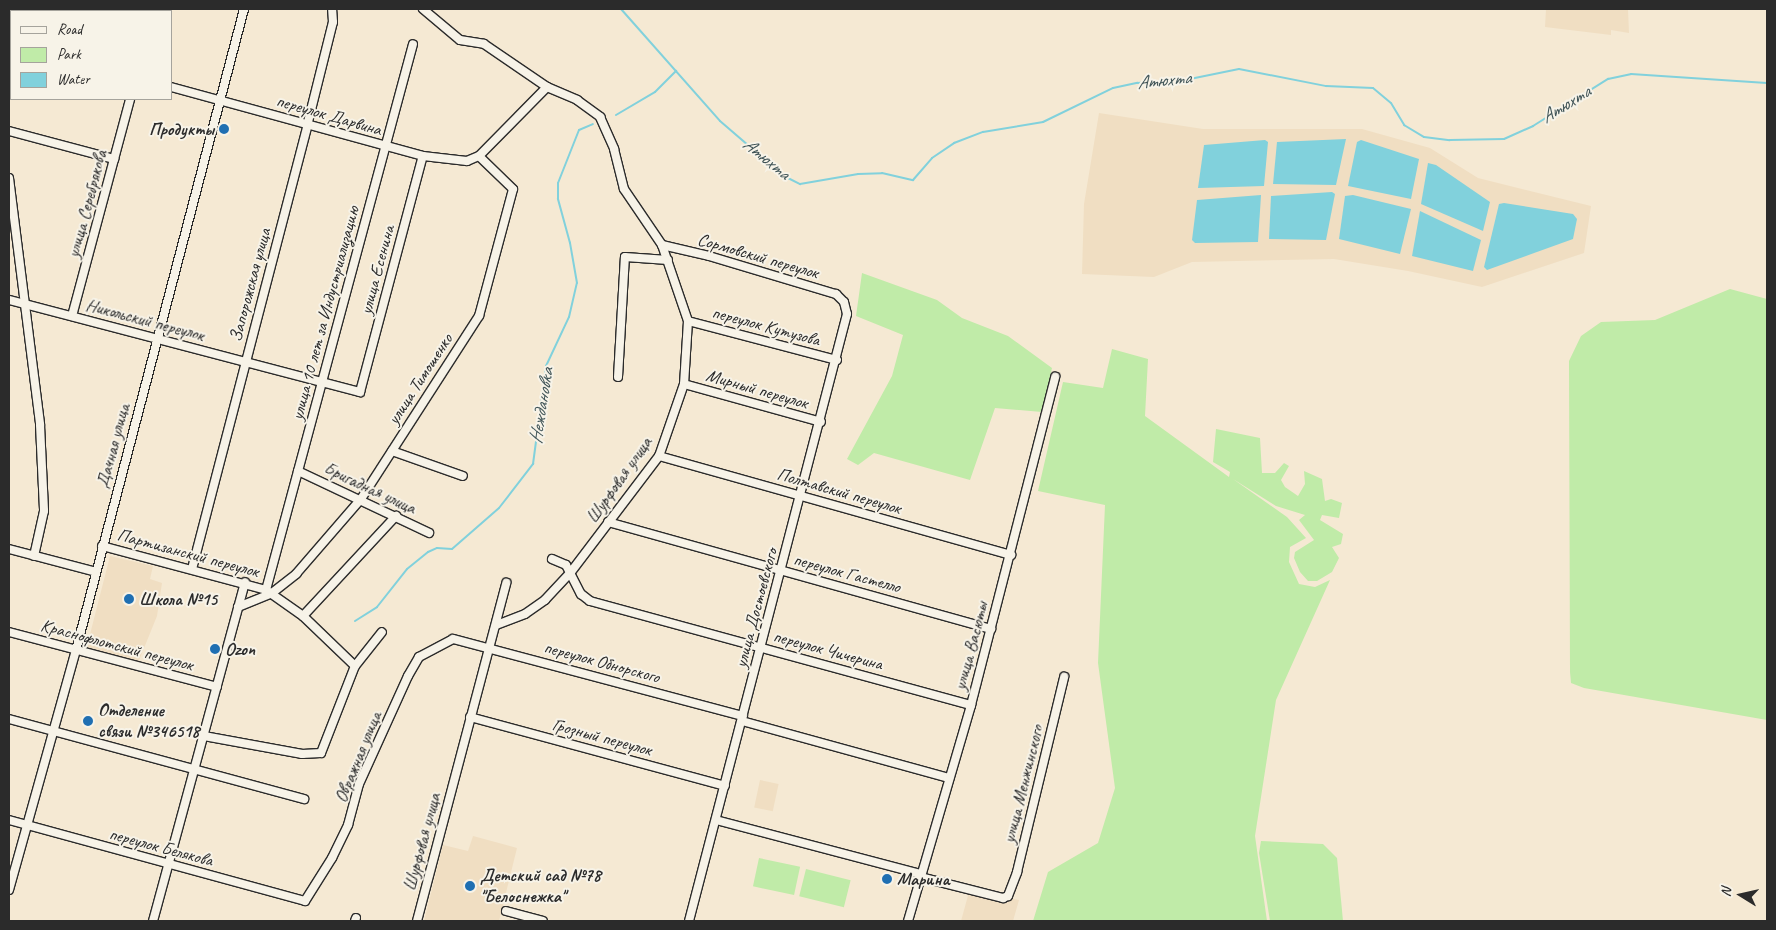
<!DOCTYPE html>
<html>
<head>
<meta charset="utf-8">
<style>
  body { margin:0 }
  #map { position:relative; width:1776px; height:930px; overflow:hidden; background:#f5e9d3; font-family:Caveat,sans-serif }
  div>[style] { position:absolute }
  .built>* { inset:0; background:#f0dec2; transform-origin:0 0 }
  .green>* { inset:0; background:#c0eba8; transform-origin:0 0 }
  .water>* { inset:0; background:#81d1dc }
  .stream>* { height:2px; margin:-1px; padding:0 1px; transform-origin:1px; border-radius:1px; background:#81d1dc }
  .roads { filter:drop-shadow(1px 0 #2b2b2b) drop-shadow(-1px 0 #2b2b2b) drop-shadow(0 1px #2b2b2b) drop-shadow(0 -1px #2b2b2b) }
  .minor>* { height:8px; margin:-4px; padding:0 4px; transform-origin:4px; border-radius:4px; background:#f7f3e8 }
  .dots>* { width:14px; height:14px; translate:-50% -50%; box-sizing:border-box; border:2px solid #f7f3e8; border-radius:50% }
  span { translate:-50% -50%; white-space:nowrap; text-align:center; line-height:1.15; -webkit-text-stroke:4px #f7f3e8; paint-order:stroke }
  .street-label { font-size:18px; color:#2b2b2b }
  .poi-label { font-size:18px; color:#2b2b2b; font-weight:700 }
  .right { translate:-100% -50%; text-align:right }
  .left { translate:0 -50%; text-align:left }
  .water-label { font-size:19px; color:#405457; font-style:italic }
  .frame { position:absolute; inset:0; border:10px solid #2b2b2b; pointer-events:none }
  .legend { position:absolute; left:10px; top:10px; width:162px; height:90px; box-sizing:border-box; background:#f7f3e8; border:1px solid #a5a39c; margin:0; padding:6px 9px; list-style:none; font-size:15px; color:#2b2b2b }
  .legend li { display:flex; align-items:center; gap:10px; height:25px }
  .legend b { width:25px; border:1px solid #a5a39c }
  .north { position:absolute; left:1716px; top:870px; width:50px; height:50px; -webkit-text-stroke:4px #f7f3e8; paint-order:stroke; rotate:280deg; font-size:14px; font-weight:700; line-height:20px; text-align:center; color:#2b2b2b }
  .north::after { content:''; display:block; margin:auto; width:18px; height:22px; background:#2b2b2b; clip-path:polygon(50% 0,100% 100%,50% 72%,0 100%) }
</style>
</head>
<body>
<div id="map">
  <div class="built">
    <div style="clip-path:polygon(1546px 9px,1628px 9px,1629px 33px,1611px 30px,1611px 35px,1545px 27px)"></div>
    <div style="clip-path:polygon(1099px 113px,1203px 129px,1362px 129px,1430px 148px,1478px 178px,1591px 206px,1584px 253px,1482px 287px,1408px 271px,1334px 259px,1192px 262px,1154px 277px,1082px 274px,1084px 204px)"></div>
    <div style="clip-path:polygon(110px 556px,153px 566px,150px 579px,162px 583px,157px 616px,138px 663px,86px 650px)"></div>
    <div style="left:760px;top:780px;width:19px;height:28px;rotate:12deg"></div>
    <div style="clip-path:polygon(473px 836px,517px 848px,499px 921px,424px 921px,443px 845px,468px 851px)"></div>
    <div style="clip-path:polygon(969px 892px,1007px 903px,1009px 898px,1019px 900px,1013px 921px,961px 921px)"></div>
  </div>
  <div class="green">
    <div style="clip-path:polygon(862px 273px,937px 300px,962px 318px,1008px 336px,1052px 368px,1042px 412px,995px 408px,970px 480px,874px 453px,858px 465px,847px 459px,892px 376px,903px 335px,856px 316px)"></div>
    <div style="clip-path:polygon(1730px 289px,1767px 299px,1767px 720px,1584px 688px,1571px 683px,1570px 672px,1569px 361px,1581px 336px,1601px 322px,1655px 320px)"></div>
    <div style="clip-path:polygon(1112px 349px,1148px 359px,1145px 416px,1229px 477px,1230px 472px,1213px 462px,1216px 429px,1260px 438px,1262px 473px,1275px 473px,1284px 463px,1289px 466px,1281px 480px,1285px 487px,1298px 496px,1305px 484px,1304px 471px,1322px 479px,1325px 501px,1331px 499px,1342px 503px,1339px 518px,1322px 515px,1320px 520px,1343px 534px,1341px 544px,1332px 547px,1339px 558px,1332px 572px,1317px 581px,1308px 581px,1300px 572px,1294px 558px,1295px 552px,1314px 540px,1299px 520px,1305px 515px,1276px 506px,1233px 479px,1287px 517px,1306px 538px,1290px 547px,1289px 562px,1299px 584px,1315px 587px,1330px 580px,1276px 700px,1255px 836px,1267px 921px,1033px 921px,1048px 872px,1098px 843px,1115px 788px,1098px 663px,1105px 505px,1038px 491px,1063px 382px,1103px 388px)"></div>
    <div style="clip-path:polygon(1261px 841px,1323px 844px,1337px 858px,1343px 921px,1270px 921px,1259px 853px)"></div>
    <div style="left:759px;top:858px;width:42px;height:29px;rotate:12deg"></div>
    <div style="left:806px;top:869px;width:46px;height:28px;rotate:14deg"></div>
  </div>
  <div class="water">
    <div style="clip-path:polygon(1346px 139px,1336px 185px,1273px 184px,1277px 142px)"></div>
    <div style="clip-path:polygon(1265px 140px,1268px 142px,1264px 186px,1198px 188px,1204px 145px)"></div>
    <div style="clip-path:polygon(1361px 140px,1419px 159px,1411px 199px,1348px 186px,1357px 142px)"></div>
    <div style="clip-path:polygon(1428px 163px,1436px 165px,1490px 202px,1483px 231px,1421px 204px)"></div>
    <div style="clip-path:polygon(1332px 192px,1335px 194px,1326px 240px,1269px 239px,1271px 196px)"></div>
    <div style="clip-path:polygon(1261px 195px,1258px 242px,1195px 243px,1192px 240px,1197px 200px)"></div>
    <div style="clip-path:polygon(1353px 195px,1411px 209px,1400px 254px,1339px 239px,1345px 196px)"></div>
    <div style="clip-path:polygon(1504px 203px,1573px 214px,1577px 219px,1573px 239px,1487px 270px,1484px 267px,1499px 204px)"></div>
    <div style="clip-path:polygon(1420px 211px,1481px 240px,1473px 271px,1412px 256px)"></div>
  </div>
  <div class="stream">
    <div style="left:621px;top:9px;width:149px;rotate:48.5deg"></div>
    <div style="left:720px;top:121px;width:84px;rotate:40.7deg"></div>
    <div style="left:784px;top:176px;width:18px;rotate:27deg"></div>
    <div style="left:800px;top:184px;width:59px;rotate:-9.8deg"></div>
    <div style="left:858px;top:174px;width:24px;rotate:-2deg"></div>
    <div style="left:882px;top:173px;width:32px;rotate:13deg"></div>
    <div style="left:913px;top:180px;width:29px;rotate:-49deg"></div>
    <div style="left:932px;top:158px;width:27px;rotate:-34deg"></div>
    <div style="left:954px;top:143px;width:31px;rotate:-21deg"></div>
    <div style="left:983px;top:132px;width:61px;rotate:-9.5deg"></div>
    <div style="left:1043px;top:122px;width:78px;rotate:-25.9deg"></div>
    <div style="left:1113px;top:88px;width:25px;rotate:-12deg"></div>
    <div style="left:1137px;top:83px;width:48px;rotate:-3.6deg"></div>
    <div style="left:1185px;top:80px;width:55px;rotate:-11.5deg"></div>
    <div style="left:1239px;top:69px;width:89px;rotate:11.1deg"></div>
    <div style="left:1326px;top:86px;width:47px;rotate:2.4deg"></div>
    <div style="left:1373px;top:88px;width:23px;rotate:40deg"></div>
    <div style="left:1391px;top:103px;width:26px;rotate:59deg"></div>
    <div style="left:1404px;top:125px;width:23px;rotate:31deg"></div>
    <div style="left:1424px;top:137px;width:26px;rotate:7deg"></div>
    <div style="left:1450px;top:140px;width:54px;rotate:-1.1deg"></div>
    <div style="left:1504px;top:139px;width:32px;rotate:-24deg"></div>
    <div style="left:1533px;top:126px;width:89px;rotate:-32.1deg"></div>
    <div style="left:1608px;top:79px;width:24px;rotate:-12deg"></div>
    <div style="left:1631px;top:74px;width:136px;rotate:3.8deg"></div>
    <div style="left:616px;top:115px;width:45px;rotate:-30.5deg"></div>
    <div style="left:655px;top:92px;width:30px;rotate:-45deg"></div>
    <div style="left:355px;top:621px;width:26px;rotate:-32deg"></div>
    <div style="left:377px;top:607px;width:48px;rotate:-51.7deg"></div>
    <div style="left:407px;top:569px;width:27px;rotate:-39deg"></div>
    <div style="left:428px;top:552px;width:10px;rotate:-24deg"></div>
    <div style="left:437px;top:548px;width:15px;rotate:4deg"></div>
    <div style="left:452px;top:549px;width:62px;rotate:-41.1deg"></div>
    <div style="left:499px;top:508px;width:56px;rotate:-52.3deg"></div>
    <div style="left:533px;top:464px;width:99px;rotate:-82.4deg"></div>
    <div style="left:546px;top:366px;width:54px;rotate:-64.9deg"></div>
    <div style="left:569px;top:317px;width:35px;rotate:-77deg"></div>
    <div style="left:577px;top:283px;width:41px;rotate:-99.9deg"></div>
    <div style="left:570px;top:243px;width:46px;rotate:-105.3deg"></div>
    <div style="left:558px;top:199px;width:16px;rotate:-90deg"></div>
    <div style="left:558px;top:183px;width:57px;rotate:-68.4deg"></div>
    <div style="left:579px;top:130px;width:15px;rotate:-23deg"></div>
  </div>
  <div class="roads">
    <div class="minor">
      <div style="left:423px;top:9px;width:48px;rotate:40deg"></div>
      <div style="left:460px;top:40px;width:24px;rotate:9deg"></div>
      <div style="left:484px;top:44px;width:76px;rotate:34.3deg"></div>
      <div style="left:547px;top:87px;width:33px;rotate:23deg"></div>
      <div style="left:577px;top:100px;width:29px;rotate:36deg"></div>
      <div style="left:600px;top:117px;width:35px;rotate:66deg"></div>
      <div style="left:614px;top:149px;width:41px;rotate:76deg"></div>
      <div style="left:624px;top:189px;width:68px;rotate:55.8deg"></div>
      <div style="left:662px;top:245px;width:80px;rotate:71.1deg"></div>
      <div style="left:688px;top:321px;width:63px;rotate:93.6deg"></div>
      <div style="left:684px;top:384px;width:76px;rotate:109.1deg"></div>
      <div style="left:659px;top:456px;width:146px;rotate:127.2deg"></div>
      <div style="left:571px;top:572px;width:38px;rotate:133deg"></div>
      <div style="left:545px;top:600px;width:24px;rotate:145deg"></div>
      <div style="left:525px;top:614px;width:31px;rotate:159deg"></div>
      <div style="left:15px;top:11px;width:2px;rotate:-63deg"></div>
      <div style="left:82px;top:11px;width:2px;rotate:-90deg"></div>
      <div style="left:154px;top:11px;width:2px;rotate:-90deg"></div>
      <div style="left:9px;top:37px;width:10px;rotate:-79deg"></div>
      <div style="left:9px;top:47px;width:2px;rotate:27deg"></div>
      <div style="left:171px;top:87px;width:261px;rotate:15.3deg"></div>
      <div style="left:423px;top:156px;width:44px;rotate:6.5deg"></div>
      <div style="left:467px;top:161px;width:13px;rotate:-23deg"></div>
      <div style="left:479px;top:156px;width:97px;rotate:-45.4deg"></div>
      <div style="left:9px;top:131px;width:109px;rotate:14.9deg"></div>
      <div style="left:9px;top:178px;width:249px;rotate:82.8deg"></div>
      <div style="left:40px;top:425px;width:86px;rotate:87.3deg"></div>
      <div style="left:44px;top:511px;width:46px;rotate:102.5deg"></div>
      <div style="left:662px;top:245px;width:48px;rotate:13.2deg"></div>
      <div style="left:709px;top:256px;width:133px;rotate:16.7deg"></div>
      <div style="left:836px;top:294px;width:11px;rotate:45deg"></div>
      <div style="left:844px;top:302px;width:12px;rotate:76deg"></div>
      <div style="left:847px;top:314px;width:627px;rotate:104.59deg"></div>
      <div style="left:9px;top:300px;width:363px;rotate:14.7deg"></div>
      <div style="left:360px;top:392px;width:244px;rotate:-75.1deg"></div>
      <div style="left:72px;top:316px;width:225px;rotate:-75deg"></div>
      <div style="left:688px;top:321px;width:154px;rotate:14.7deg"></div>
      <div style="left:618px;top:377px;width:120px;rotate:-86.7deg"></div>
      <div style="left:625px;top:257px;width:43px;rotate:4deg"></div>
      <div style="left:684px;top:384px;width:142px;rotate:15.5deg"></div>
      <div style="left:392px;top:451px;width:75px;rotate:19.4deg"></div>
      <div style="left:659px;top:456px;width:366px;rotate:15.7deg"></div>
      <div style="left:298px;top:471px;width:145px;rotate:25.3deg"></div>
      <div style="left:608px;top:522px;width:398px;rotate:15.6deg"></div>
      <div style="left:102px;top:546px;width:170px;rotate:15deg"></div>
      <div style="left:266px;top:590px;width:45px;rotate:35.1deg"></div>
      <div style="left:303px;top:616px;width:72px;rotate:43.9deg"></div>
      <div style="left:9px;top:549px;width:90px;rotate:14.8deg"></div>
      <div style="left:552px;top:559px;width:15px;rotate:23deg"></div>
      <div style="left:566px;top:565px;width:33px;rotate:63deg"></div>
      <div style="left:581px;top:594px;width:11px;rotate:38deg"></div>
      <div style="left:590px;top:601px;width:395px;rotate:15.3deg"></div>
      <div style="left:192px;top:569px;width:458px;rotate:-75.4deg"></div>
      <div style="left:307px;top:126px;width:107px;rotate:-76deg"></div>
      <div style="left:333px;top:22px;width:13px;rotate:-94deg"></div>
      <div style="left:266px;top:590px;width:565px;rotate:-74.93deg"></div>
      <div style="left:238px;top:607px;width:37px;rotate:-22deg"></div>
      <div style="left:272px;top:593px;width:31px;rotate:-38deg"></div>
      <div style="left:296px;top:574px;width:99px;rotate:-49.1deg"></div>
      <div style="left:361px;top:499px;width:218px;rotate:-57.2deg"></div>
      <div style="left:479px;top:316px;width:131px;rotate:-75deg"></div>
      <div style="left:513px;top:189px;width:47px;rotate:-135.9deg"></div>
      <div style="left:303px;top:616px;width:137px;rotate:-47.1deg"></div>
      <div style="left:9px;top:632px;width:215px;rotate:14.8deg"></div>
      <div style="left:470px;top:717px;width:264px;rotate:15.1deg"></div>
      <div style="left:9px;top:719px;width:306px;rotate:15.2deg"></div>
      <div style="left:742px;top:721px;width:215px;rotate:15.4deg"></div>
      <div style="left:204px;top:736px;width:100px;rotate:10.4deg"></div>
      <div style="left:302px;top:754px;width:19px;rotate:-3deg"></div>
      <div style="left:321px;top:753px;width:93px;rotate:-68.7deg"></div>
      <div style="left:355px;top:666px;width:43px;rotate:-51.5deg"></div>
      <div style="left:9px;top:820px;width:307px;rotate:15.3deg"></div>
      <div style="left:305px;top:901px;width:51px;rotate:-57.9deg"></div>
      <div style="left:332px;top:858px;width:37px;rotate:-64deg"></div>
      <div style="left:348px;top:825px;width:42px;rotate:-75deg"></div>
      <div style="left:359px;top:784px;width:119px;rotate:-65.6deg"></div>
      <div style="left:408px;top:676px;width:22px;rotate:-60deg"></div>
      <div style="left:419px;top:657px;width:38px;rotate:-28deg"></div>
      <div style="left:453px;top:639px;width:300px;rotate:14.9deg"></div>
      <div style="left:716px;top:820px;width:212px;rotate:14.8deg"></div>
      <div style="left:920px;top:877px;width:86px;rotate:14.2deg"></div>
      <div style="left:1003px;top:898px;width:5px;rotate:-22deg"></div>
      <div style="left:1008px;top:896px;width:26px;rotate:-69deg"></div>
      <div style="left:1017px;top:872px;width:201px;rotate:-76.4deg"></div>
      <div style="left:9px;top:890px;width:249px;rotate:-74.4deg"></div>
      <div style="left:76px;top:650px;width:663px;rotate:-75.31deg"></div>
      <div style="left:506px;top:911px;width:38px;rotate:15deg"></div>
      <div style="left:153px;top:921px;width:351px;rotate:-74.8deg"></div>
      <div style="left:355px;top:921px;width:3px;rotate:-72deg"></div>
      <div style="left:417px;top:921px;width:350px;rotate:-75.2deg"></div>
      <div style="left:908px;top:921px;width:225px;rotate:-73.7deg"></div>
      <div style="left:971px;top:705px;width:339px;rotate:-75.6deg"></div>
    </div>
  </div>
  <div class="dots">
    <div style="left:224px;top:129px;background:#1f6fb2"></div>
    <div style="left:129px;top:599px;background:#1f6fb2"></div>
    <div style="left:215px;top:649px;background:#1f6fb2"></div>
    <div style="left:88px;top:721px;background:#1f6fb2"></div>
    <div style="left:887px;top:879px;background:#1f6fb2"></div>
    <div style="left:470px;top:886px;background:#1f6fb2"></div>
  </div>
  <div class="street-label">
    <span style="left:329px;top:115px;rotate:16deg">переулок Дарвина</span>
    <span style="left:87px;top:204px;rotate:-75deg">улица Серебрякова</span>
    <span style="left:758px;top:256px;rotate:16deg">Сормовский переулок</span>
    <span style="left:377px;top:270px;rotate:-75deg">улица Есенина</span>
    <span style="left:250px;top:285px;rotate:-75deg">Запорожская улица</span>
    <span style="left:325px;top:313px;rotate:-75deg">улица 10 лет за Индустриализацию</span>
    <span style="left:145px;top:320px;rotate:15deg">Никольский переулок</span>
    <span style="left:766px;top:326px;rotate:15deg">переулок Кутузова</span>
    <span style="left:420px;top:379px;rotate:-57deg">улица Тимошенко</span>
    <span style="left:757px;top:389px;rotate:16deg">Мирный переулок</span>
    <span style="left:113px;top:446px;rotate:-75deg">Дачная улица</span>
    <span style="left:619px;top:480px;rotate:-55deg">Шурфовая улица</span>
    <span style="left:370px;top:488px;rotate:25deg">Бригадная улица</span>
    <span style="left:839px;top:491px;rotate:16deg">Полтавский переулок</span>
    <span style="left:188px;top:553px;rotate:15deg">Партизанский переулок</span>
    <span style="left:847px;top:573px;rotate:15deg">переулок Гастелло</span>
    <span style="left:756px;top:608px;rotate:-75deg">улица Достоевского</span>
    <span style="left:117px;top:645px;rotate:15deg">Краснофлотский переулок</span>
    <span style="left:971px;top:646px;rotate:-75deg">улица Васюты</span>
    <span style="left:828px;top:650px;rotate:15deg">переулок Чичерина</span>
    <span style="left:602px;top:662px;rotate:15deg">переулок Обнорского</span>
    <span style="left:602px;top:737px;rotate:15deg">Грозный переулок</span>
    <span style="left:358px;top:757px;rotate:-68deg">Овражная улица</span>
    <span style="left:1023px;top:784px;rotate:-76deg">улица Менжинского</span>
    <span style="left:422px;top:842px;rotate:-75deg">Шурфовая улица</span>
    <span style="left:161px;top:847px;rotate:15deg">переулок Белякова</span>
  </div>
  <div class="poi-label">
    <span class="right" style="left:214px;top:129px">Продукты</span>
    <span class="left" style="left:139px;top:599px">Школа №15</span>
    <span class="left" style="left:225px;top:649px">Ozon</span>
    <span class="left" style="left:98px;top:721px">Отделение<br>связи №346518</span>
    <span class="left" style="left:480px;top:886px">Детский сад №78<br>"Белоснежка"</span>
    <span class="left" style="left:897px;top:879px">Марина</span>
  </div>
  <div class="water-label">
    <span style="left:1164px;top:81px;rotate:-6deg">Атюхта</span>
    <span style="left:1566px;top:105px;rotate:-32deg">Атюхта</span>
    <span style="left:766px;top:159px;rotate:39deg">Атюхта</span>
    <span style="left:542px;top:406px;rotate:-81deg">Неждановка</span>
  </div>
  <div class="frame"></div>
  <ul class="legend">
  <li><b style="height:6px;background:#f7f3e8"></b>Road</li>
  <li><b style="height:14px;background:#c0eba8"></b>Park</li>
  <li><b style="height:14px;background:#81d1dc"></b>Water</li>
  </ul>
  <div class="north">N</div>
</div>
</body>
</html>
